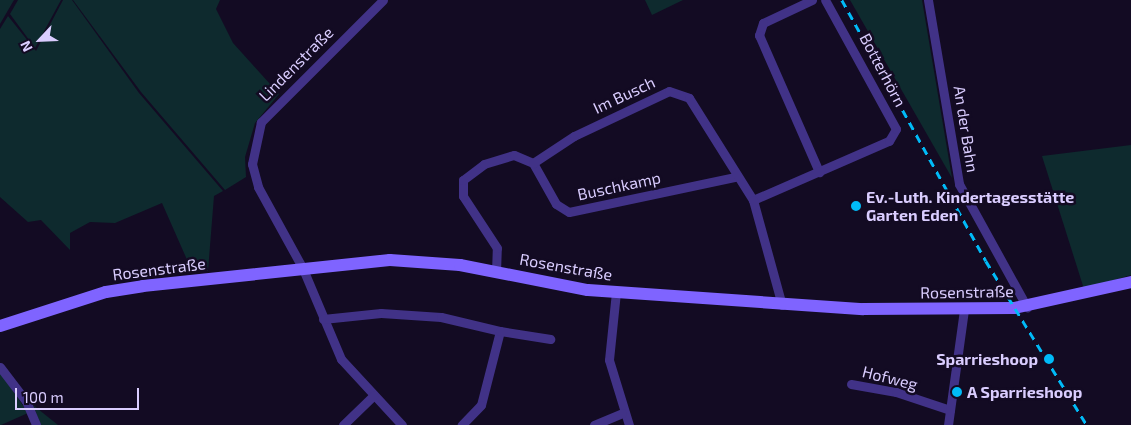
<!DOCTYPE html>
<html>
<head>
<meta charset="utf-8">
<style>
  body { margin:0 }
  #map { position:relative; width:1131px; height:425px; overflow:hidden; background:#130b23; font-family:"Exo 2",sans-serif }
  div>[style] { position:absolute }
  .green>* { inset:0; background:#0e2a2e }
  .street>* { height:9px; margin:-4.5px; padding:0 4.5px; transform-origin:4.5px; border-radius:4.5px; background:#413287 }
  .secondary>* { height:12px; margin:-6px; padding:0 6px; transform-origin:6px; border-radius:6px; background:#7f64ff }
  .rail>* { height:2.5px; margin-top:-1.25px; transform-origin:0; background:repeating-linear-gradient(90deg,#00bbf8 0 8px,transparent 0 14px) }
  .dots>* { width:14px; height:14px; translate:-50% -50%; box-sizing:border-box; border:2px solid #130b23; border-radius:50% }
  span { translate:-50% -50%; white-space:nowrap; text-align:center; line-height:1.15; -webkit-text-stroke:5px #130b23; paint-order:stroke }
  .street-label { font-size:16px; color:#dacdff }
  .poi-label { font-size:16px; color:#dacdff; font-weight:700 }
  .left { translate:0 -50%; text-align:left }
  .right { translate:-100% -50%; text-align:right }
  .north { position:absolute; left:15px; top:15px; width:50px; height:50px; -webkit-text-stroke:4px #130b23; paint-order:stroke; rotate:245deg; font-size:14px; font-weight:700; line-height:20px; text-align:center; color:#dacdff }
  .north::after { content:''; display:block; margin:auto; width:18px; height:22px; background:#dacdff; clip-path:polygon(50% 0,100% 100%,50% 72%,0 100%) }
  .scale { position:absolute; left:15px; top:388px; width:124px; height:22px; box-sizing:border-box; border:2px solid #dacdff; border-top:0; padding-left:6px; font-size:15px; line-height:18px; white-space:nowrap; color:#dacdff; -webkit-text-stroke:4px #130b23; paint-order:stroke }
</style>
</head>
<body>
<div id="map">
  <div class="green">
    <div style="clip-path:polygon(0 0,14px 0,0 24px)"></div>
    <div style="clip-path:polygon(18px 0,61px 0,35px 48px,10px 14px)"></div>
    <div style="clip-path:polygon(63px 0,72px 0,139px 93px,223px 191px,214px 196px,208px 271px,192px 271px,162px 203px,115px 223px,90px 222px,70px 233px,70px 250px,41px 220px,28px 222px,0 197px,0 29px,8px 16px,36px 51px)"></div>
    <div style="clip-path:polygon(73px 0,220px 0,216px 9px,233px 43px,279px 94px,255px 123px,245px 157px,246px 177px,225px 190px,141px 92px)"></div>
    <div style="clip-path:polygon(645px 0,683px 0,652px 15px)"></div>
    <div style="clip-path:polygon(850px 0,922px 0,952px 178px)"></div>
    <div style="clip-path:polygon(1131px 145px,1131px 275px,1084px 289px,1042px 156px)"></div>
    <div style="clip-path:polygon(0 372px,28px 413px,1px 425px,0 425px)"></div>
    <div style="clip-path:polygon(33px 405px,58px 425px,41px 425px)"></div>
  </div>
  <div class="street">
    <div style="left:383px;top:0;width:173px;rotate:135deg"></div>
    <div style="left:261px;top:122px;width:43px;rotate:102.1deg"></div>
    <div style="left:252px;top:164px;width:24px;rotate:75deg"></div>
    <div style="left:258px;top:187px;width:94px;rotate:61.2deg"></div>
    <div style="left:303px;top:269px;width:98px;rotate:67.1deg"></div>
    <div style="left:341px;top:359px;width:90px;rotate:47.3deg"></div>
    <div style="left:812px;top:0;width:54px;rotate:154.9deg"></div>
    <div style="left:763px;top:23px;width:13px;rotate:108deg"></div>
    <div style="left:759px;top:35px;width:150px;rotate:66.3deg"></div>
    <div style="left:928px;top:0;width:187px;rotate:80.4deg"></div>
    <div style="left:959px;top:184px;width:141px;rotate:61.1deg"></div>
    <div style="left:533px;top:163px;width:47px;rotate:60.7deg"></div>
    <div style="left:556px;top:204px;width:15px;rotate:32deg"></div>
    <div style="left:569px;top:212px;width:170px;rotate:-11.9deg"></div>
    <div style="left:753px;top:200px;width:148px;rotate:-23.5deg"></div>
    <div style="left:889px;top:141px;width:14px;rotate:-60deg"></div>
    <div style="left:896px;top:129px;width:147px;rotate:-118.8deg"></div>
    <div style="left:496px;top:272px;width:24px;rotate:-88deg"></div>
    <div style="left:497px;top:248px;width:62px;rotate:-123.2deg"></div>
    <div style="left:463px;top:196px;width:16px;rotate:-90deg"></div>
    <div style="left:463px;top:180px;width:26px;rotate:-37deg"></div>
    <div style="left:484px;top:164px;width:31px;rotate:-17deg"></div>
    <div style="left:514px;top:155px;width:21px;rotate:23deg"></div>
    <div style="left:533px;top:163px;width:49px;rotate:-33.4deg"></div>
    <div style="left:574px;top:136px;width:105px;rotate:-25.3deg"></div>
    <div style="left:669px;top:91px;width:21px;rotate:19deg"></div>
    <div style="left:689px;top:98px;width:120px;rotate:57.9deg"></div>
    <div style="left:753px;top:200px;width:109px;rotate:74.6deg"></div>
    <div style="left:616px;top:292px;width:68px;rotate:95.9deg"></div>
    <div style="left:609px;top:360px;width:68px;rotate:72.9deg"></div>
    <div style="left:323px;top:319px;width:58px;rotate:-5.9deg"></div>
    <div style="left:381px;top:313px;width:60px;rotate:3.8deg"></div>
    <div style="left:441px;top:317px;width:61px;rotate:13.3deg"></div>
    <div style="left:500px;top:331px;width:76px;rotate:104.4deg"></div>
    <div style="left:481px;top:405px;width:28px;rotate:134deg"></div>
    <div style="left:500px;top:331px;width:51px;rotate:9.1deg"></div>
    <div style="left:0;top:367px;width:43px;rotate:52.6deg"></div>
    <div style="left:26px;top:401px;width:26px;rotate:67deg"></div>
    <div style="left:851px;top:384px;width:46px;rotate:10.1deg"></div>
    <div style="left:896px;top:392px;width:57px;rotate:18.4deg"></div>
    <div style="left:343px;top:425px;width:42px;rotate:-44deg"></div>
    <div style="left:594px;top:425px;width:30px;rotate:-23deg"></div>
    <div style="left:948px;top:425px;width:116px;rotate:-82.1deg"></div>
  </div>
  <div class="secondary">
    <div style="left:0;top:326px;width:111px;rotate:-17.8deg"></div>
    <div style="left:106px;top:292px;width:37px;rotate:-9deg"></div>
    <div style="left:143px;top:286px;width:248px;rotate:-6deg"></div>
    <div style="left:390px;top:260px;width:70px;rotate:4.1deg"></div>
    <div style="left:460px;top:265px;width:130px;rotate:11.1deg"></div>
    <div style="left:588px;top:290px;width:276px;rotate:4deg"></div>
    <div style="left:863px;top:309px;width:151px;rotate:-0.4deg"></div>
    <div style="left:1014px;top:308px;width:120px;rotate:-12.5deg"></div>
  </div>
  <div class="rail">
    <div style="left:842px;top:0;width:298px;rotate:61.1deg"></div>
    <div style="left:986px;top:261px;width:193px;rotate:58.4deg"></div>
  </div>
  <div class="dots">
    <div style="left:856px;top:206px;background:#00bbf8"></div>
    <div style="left:1049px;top:359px;background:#00bbf8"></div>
    <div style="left:957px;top:392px;background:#00bbf8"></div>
  </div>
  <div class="street-label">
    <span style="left:296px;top:64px;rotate:-45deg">Lindenstraße</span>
    <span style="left:883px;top:70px;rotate:62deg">Botterhörn</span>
    <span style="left:624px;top:95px;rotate:-25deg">Im Busch</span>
    <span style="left:966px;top:129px;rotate:81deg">An der Bahn</span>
    <span style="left:619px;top:186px;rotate:-12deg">Buschkamp</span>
    <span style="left:566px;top:267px;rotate:10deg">Rosenstraße</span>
    <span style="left:159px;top:269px;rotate:-7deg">Rosenstraße</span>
    <span style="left:967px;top:292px;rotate:-1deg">Rosenstraße</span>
    <span style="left:890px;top:378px;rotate:14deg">Hofweg</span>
  </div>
  <div class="poi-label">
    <span class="left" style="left:866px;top:206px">Ev.-Luth. Kindertagesstätte<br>Garten Eden</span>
    <span class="right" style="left:1038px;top:359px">Sparrieshoop</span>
    <span class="left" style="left:967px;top:392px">A Sparrieshoop</span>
  </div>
  <div class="north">N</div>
  <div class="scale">100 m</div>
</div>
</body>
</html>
